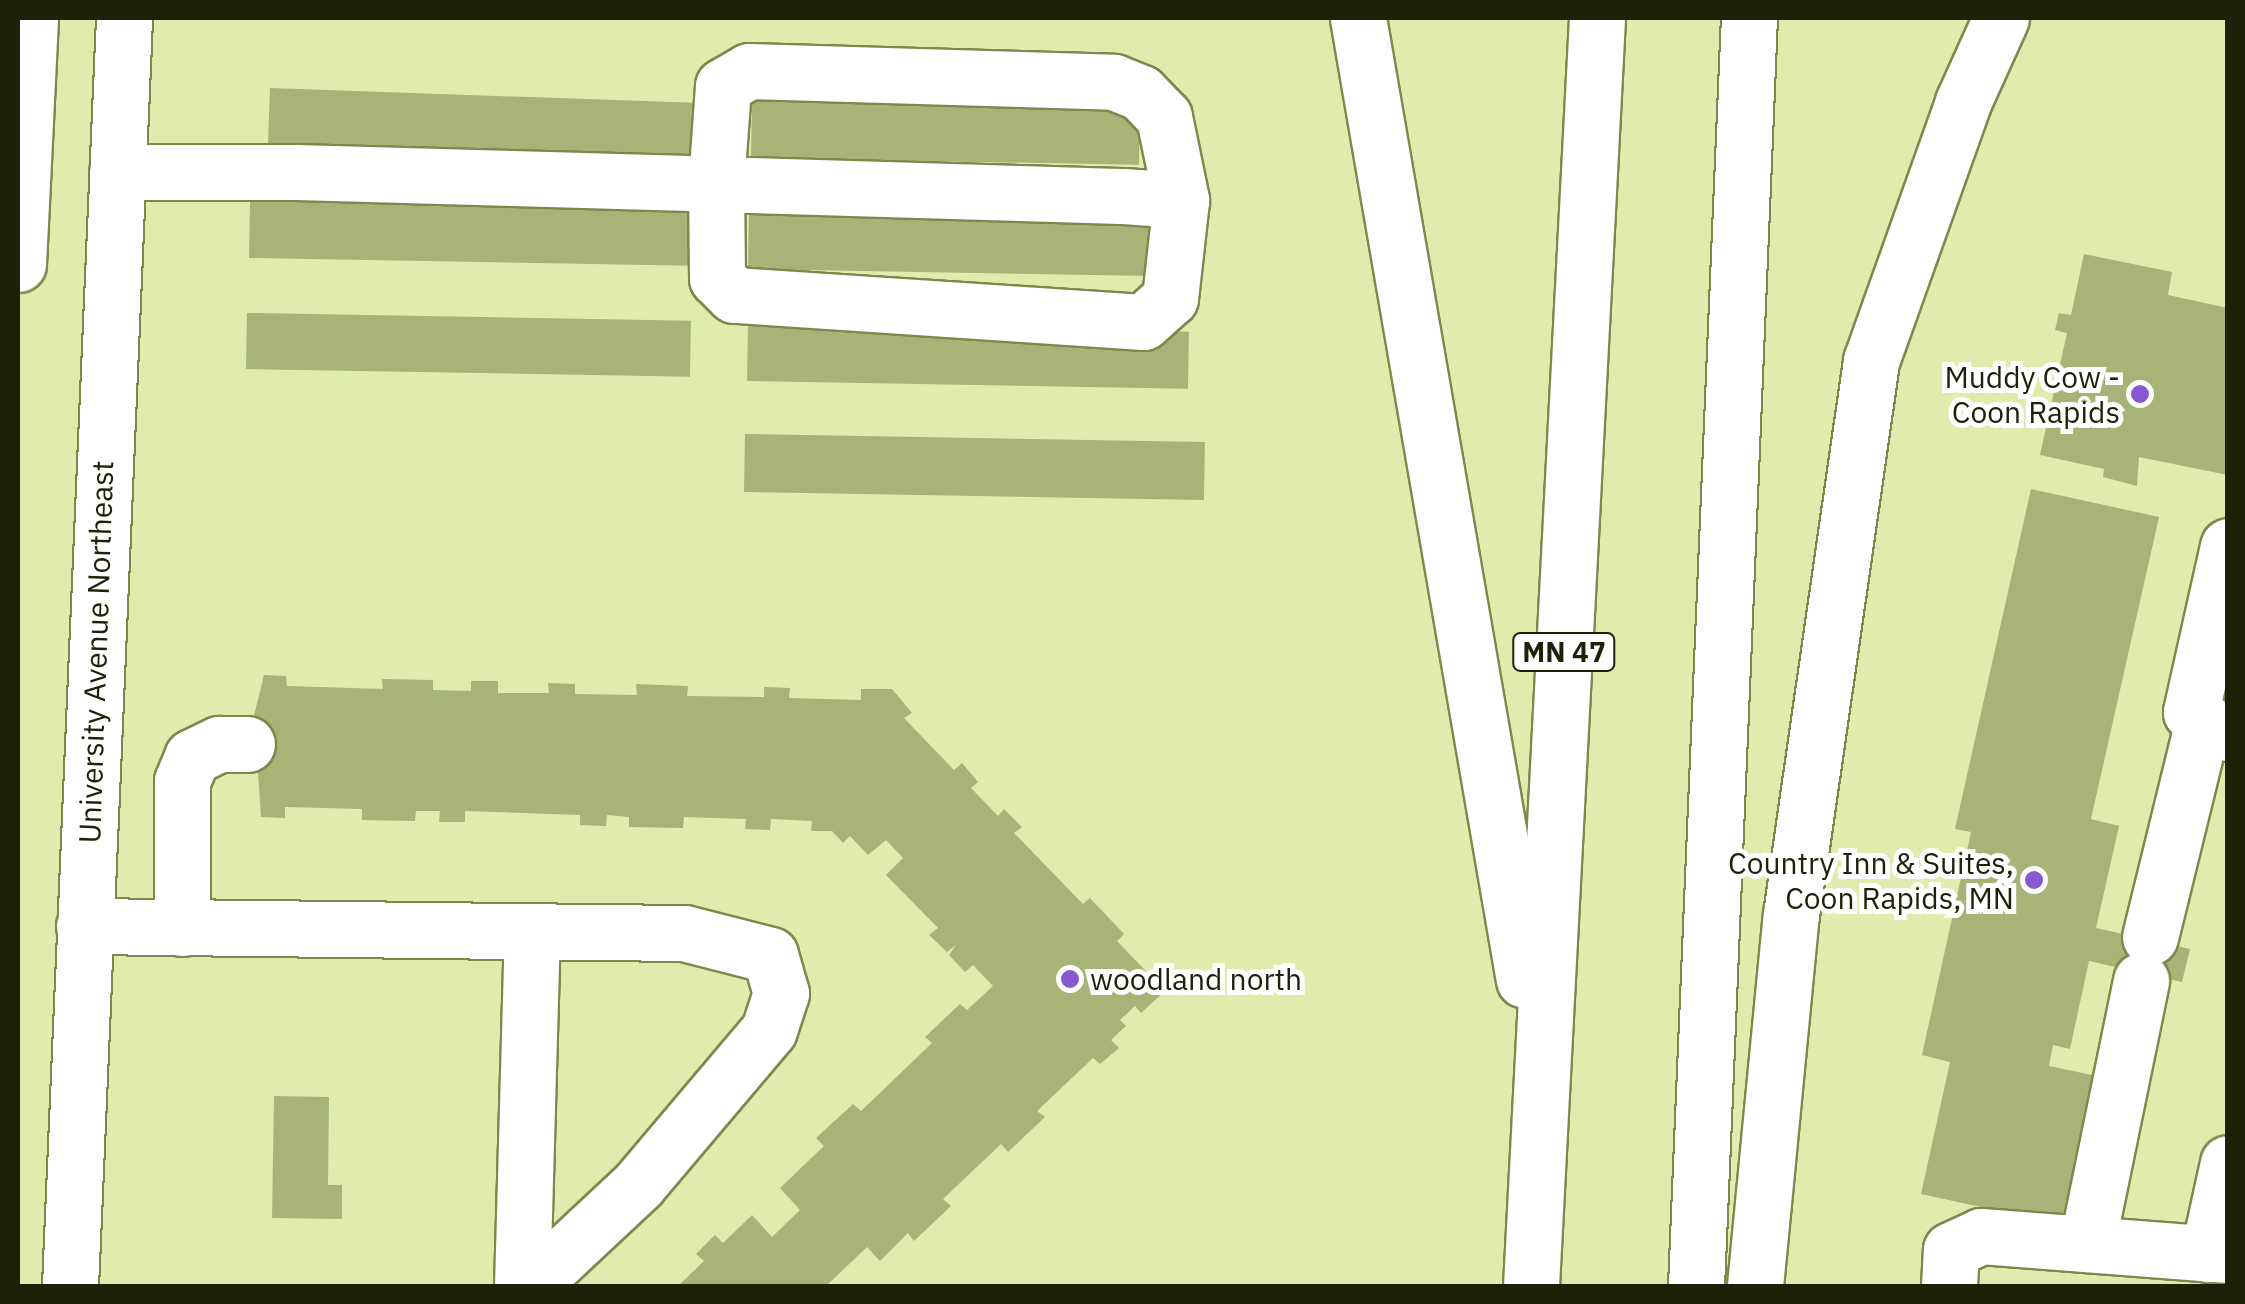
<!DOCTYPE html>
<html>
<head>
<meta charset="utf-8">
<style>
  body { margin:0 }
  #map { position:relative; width:2245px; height:1304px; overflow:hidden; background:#dfecad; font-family:"IBM Plex Sans",sans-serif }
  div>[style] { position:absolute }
  .building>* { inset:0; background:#a7b377; transform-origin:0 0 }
  .roads { filter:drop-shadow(2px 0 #7d884d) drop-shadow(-2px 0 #7d884d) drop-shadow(0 2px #7d884d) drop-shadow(0 -2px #7d884d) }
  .minor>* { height:55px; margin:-27.5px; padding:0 27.5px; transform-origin:27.5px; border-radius:27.5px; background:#fff }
  .major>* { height:55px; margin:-27.5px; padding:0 27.5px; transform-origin:27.5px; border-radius:27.5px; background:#fff }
  .highway>* { height:55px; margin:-27.5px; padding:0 27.5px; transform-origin:27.5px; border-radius:27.5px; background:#fff }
  .dots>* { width:28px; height:28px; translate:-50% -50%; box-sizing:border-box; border:5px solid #fff; border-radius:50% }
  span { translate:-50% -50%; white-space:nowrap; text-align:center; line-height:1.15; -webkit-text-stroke:10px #fff; paint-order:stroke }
  .shield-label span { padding:2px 8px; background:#fff; border:2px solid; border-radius:8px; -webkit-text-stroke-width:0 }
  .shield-label { font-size:28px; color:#1d2108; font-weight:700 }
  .poi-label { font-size:30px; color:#1d2108 }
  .right { translate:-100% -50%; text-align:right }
  .left { translate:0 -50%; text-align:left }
  .street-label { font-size:30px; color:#1d2108 }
  .frame { position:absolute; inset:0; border:20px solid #1d2108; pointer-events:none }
</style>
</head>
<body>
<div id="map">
  <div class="building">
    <div style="left:270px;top:88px;width:424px;height:57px;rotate:2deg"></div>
    <div style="left:752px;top:100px;width:388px;height:58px;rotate:1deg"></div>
    <div style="left:250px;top:201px;width:441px;height:57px;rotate:1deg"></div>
    <div style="left:749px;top:212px;width:406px;height:57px;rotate:1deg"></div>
    <div style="clip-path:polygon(2084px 254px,2172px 272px,2168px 295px,2228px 308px,2228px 475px,2139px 457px,2137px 486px,2103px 477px,2104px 469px,2040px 455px,2067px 333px,2055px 330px,2059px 313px,2071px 315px)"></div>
    <div style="left:247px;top:313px;width:444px;height:56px;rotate:1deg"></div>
    <div style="left:748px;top:324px;width:441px;height:57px;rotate:1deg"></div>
    <div style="left:745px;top:434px;width:460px;height:58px;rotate:1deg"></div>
    <div style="clip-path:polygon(2031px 489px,2159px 517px,2091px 819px,2119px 826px,2096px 928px,2190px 949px,2182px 982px,2089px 961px,2070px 1049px,2053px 1045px,2049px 1066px,2097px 1076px,2064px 1225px,1921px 1194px,1950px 1062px,1922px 1055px,1971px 832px,1955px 829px)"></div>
    <div style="clip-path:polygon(264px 675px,286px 676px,287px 686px,383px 689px,382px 679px,433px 680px,433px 690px,471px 691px,471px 681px,498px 681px,498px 693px,549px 693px,548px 683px,575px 684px,575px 694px,637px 695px,636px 684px,688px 686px,687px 696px,764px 697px,764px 687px,790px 688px,789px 698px,861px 700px,861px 689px,892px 689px,912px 713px,904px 718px,954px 770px,962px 763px,978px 782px,971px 788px,998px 816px,1004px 809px,1022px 827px,1014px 833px,1083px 904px,1090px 898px,1124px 934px,1117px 941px,1165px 991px,1141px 1013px,1135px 1006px,1120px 1020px,1126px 1026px,1111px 1040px,1119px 1048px,1100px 1064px,1093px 1058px,1037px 1111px,1045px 1117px,1008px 1152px,1001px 1144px,943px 1199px,951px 1206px,914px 1241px,908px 1233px,880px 1261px,867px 1247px,826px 1286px,678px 1286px,704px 1261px,696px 1254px,715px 1235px,723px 1243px,752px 1215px,772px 1237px,800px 1210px,780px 1188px,824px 1146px,816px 1138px,853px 1104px,861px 1111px,932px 1043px,925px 1037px,960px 1004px,967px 1010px,993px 986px,973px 965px,965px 972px,949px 955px,956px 945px,947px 952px,929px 935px,938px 928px,886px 875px,903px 858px,886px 840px,868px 855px,850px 836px,843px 843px,832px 831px,811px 831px,812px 821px,771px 819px,770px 830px,745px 829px,746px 819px,684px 817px,683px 828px,629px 827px,629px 817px,607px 815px,606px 826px,580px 825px,580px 815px,465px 811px,465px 822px,439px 822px,440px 811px,416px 811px,415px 821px,362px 820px,362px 809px,285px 807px,285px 818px,261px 817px,258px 773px,247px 772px,247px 744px)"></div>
    <div style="clip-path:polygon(274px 1096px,329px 1097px,328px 1185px,342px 1185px,342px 1219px,272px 1218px)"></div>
  </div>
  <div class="roads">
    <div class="minor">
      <div style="left:117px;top:172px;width:179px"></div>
      <div style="left:296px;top:172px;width:420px;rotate:1.6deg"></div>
      <div style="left:716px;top:184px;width:407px;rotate:1.7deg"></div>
      <div style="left:1123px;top:196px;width:58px;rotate:3.9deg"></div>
      <div style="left:1181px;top:200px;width:99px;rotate:96.4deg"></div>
      <div style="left:1170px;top:298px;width:36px;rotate:138deg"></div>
      <div style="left:1143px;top:322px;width:410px;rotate:-176.2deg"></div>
      <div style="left:734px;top:295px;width:24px;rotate:-135deg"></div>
      <div style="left:717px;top:278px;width:94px;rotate:-90.6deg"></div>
      <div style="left:716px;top:184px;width:98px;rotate:-85.9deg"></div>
      <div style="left:723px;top:86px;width:30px;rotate:-30deg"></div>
      <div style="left:749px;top:71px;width:365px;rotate:1.7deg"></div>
      <div style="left:1114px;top:82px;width:29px;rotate:22deg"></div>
      <div style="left:1141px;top:93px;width:33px;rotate:46deg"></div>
      <div style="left:1164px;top:117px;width:85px;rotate:78.4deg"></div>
      <div style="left:2210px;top:725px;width:23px;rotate:-146deg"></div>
      <div style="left:2191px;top:712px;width:170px;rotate:-77.4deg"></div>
      <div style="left:84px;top:926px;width:600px;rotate:0.67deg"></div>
      <div style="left:684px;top:933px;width:89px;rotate:14.3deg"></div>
      <div style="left:770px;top:955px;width:40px;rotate:74deg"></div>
      <div style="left:781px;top:993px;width:39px;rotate:108deg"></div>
      <div style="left:769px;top:1030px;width:203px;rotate:130.2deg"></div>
      <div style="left:638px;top:1185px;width:148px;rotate:136.9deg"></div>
      <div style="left:182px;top:928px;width:147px;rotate:-90deg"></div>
      <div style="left:182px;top:781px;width:26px;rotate:-67deg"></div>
      <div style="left:192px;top:757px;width:30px;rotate:-26deg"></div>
      <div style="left:219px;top:744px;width:28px"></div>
      <div style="left:2150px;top:937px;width:205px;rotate:-76.2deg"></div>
      <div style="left:2199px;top:738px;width:17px;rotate:-50deg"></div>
      <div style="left:2210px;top:725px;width:20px;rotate:24deg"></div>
      <div style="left:2087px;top:1244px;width:269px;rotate:-78.4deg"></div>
      <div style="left:2208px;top:1254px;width:93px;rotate:-77.6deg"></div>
      <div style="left:522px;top:1286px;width:353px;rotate:-88.4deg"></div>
      <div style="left:1949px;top:1286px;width:36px;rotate:-87deg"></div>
      <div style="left:1951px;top:1250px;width:33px;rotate:-25deg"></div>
      <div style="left:1981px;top:1236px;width:248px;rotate:4.4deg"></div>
    </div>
    <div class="major">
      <div style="left:18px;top:264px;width:246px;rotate:-87.2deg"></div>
      <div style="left:70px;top:1286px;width:1269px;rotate:-87.56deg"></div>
    </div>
    <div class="highway">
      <div style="left:1358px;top:18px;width:976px;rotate:80.21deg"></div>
      <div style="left:1531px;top:1286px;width:1270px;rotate:-87.02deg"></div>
      <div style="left:1696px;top:1286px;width:1269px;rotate:-87.61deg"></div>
      <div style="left:1755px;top:1286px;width:373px;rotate:-84.5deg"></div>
      <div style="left:1791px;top:915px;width:560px;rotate:-81.78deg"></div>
      <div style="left:1871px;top:361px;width:275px;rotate:-70.4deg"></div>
      <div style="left:1963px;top:102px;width:92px;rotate:-65.7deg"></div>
    </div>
  </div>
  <div class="dots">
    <div style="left:2140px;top:394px;background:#8658d1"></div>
    <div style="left:2034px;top:880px;background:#8658d1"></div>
    <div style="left:1070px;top:979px;background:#8658d1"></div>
  </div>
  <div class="shield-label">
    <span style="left:1564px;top:652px">MN 47</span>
  </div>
  <div class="poi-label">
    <span class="right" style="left:2120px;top:394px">Muddy Cow -<br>Coon Rapids</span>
    <span class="right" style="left:2014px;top:880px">Country Inn &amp; Suites,<br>Coon Rapids, MN</span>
    <span class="left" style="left:1090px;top:979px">woodland north</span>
  </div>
  <div class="street-label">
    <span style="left:96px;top:652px;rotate:-88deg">University Avenue Northeast</span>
  </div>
  <div class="frame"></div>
</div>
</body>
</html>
